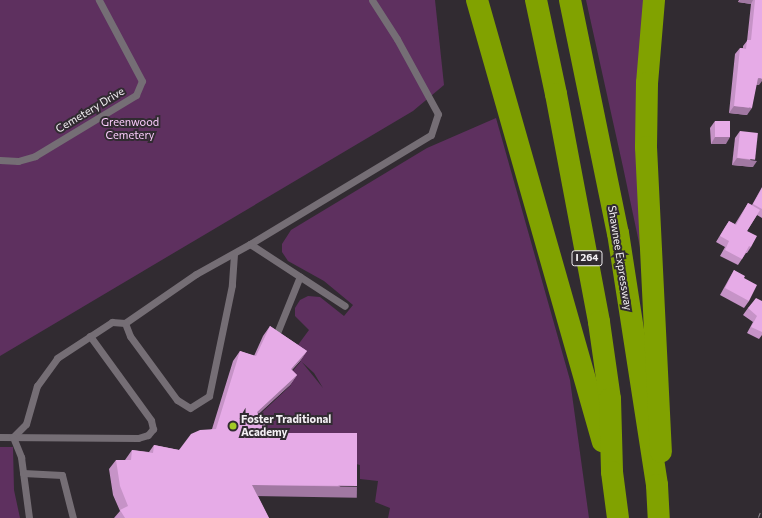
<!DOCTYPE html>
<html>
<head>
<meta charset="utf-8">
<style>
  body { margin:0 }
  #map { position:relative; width:762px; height:518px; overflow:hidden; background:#312b31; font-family:Commissioner,sans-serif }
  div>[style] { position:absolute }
  .green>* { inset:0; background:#5e305f }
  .service>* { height:7px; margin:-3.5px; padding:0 3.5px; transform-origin:3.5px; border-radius:3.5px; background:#756e75 }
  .motorway>* { height:22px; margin:-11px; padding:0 11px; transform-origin:11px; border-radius:11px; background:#81a200 }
  .rail>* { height:4.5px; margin-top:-2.25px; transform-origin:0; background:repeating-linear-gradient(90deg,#312b31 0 9px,#8f8a8f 0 18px); box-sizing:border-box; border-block:1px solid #8f8a8f }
  .wall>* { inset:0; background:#c693c7 }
  .shaded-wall>* { inset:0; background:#a178a2; transform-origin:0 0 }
  .building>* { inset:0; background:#e6abe7; transform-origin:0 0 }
  .dots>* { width:11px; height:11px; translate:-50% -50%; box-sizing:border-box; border:2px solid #312b31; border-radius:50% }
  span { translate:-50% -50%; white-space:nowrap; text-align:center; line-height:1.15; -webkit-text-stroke:4px #312b31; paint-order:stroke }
  .shield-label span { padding:1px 3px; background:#312b31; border:1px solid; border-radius:3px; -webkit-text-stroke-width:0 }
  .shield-label { font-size:10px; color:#f4f0f4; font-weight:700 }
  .street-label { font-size:11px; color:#f4f0f4 }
  .park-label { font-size:11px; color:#fccdfd }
  .poi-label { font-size:11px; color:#f4f0f4; font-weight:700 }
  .left { translate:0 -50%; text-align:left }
</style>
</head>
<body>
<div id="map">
  <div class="green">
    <div style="clip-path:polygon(0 0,435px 0,444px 85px,413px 111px,0 356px)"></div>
    <div style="clip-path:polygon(586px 0,645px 0,641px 252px,623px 167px)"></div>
    <div style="clip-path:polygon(496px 118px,570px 380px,589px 518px,388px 518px,390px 508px,375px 502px,378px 481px,360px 479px,360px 465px,264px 441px,252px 422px,291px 385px,286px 379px,301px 361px,323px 388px,314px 373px,292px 353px,309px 330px,295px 316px,295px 308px,300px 300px,308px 296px,320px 297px,344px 316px,353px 305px,324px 281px,288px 261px,282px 252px,282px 244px,291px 230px,427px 148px)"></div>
    <div style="clip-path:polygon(0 447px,13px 447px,14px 490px,20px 518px,0 518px)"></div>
  </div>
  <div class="service">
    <div style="left:0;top:160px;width:18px;rotate:3deg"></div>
    <div style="left:18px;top:161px;width:18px;rotate:-16deg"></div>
    <div style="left:35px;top:156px;width:118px;rotate:-31.1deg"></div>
    <div style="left:136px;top:95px;width:15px;rotate:-67deg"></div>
    <div style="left:142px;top:81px;width:92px;rotate:-118deg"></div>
    <div style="left:250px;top:244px;width:113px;rotate:33.1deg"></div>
    <div style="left:234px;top:254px;width:31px;rotate:94deg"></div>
    <div style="left:232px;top:285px;width:113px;rotate:101.7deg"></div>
    <div style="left:209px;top:396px;width:22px;rotate:148deg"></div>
    <div style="left:190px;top:408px;width:15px;rotate:-148deg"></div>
    <div style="left:177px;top:400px;width:79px;rotate:-126.3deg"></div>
    <div style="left:130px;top:336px;width:14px;rotate:-111deg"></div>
    <div style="left:125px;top:323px;width:86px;rotate:-34.6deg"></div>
    <div style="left:196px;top:274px;width:62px;rotate:-29.1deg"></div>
    <div style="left:250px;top:244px;width:211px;rotate:-31.1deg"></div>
    <div style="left:431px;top:135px;width:22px;rotate:-72deg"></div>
    <div style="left:438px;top:114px;width:85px;rotate:-118.7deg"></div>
    <div style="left:397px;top:39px;width:46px;rotate:-122.7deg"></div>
    <div style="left:277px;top:333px;width:61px;rotate:-68deg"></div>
    <div style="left:0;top:437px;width:138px;rotate:0.4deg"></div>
    <div style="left:138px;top:438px;width:10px;rotate:-17deg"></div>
    <div style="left:148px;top:435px;width:8px;rotate:-50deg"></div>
    <div style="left:153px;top:429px;width:9px;rotate:-103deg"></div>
    <div style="left:151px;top:420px;width:104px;rotate:-126deg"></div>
    <div style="left:13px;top:437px;width:18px;rotate:-45deg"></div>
    <div style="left:26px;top:424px;width:40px;rotate:-74deg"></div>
    <div style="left:37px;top:386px;width:34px;rotate:-54deg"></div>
    <div style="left:57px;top:358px;width:66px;rotate:-33.2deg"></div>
    <div style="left:112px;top:322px;width:13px;rotate:4deg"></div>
    <div style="left:13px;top:437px;width:22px;rotate:68deg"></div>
    <div style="left:21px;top:457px;width:62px;rotate:82.5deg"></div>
    <div style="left:23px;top:473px;width:39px;rotate:3deg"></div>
    <div style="left:62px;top:475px;width:44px;rotate:75.7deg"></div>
  </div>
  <div class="motorway">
    <div style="left:477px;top:0;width:459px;rotate:74.1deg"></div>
    <div style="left:536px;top:0;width:96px;rotate:78deg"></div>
    <div style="left:556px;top:94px;width:232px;rotate:79.3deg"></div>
    <div style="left:599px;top:322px;width:78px;rotate:81.9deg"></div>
    <div style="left:610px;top:399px;width:73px;rotate:88.4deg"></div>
    <div style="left:612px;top:472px;width:46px;rotate:82.6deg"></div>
    <div style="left:570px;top:0;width:238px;rotate:78.4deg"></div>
    <div style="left:618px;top:233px;width:255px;rotate:81.2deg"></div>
    <div style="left:657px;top:485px;width:33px;rotate:87deg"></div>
    <div style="left:654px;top:0;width:83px;rotate:94.8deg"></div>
    <div style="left:647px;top:83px;width:64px;rotate:90.9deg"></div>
    <div style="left:646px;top:147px;width:305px;rotate:87.2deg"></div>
  </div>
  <div class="rail">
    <div style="left:760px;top:518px;width:5px;rotate:-68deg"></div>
  </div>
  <div class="wall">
    <div style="clip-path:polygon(739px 0,762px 0,759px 85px,756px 85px,747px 115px,729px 113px,735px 54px,740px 48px,743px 48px,743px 46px,747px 41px,751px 4px,738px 2px)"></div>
    <div style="clip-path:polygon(715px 121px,726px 144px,711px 144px,710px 128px)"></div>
    <div style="clip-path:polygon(740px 131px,753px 167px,732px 165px,735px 138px)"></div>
    <div style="clip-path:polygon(762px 187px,762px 218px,757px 215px,747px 231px,751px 247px,747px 253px,746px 253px,738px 265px,720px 256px,725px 247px,716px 242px,725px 227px,729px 221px,735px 224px,748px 203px,752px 205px)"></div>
    <div style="clip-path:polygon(734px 270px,744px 278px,749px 301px,744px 308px,720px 295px,730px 277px)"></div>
    <div style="clip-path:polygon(762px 301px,762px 335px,759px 339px,747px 333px,753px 322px,743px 315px,748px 308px)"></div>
    <div style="clip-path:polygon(270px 326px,307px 351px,300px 361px,292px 370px,297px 375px,290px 385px,258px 414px,270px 433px,351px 495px,257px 494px,269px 518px,114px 518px,120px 511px,113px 495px,109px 469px,116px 460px,125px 460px,132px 450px,149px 452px,154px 445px,179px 450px,212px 429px,233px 361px,240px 351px,254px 356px,263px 336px)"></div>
  </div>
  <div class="shaded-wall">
    <div style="clip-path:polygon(740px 0,753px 0,751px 4px,738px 2px)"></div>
    <div style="clip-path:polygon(758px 78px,762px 79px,762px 81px,759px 85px,753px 85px)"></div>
    <div style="clip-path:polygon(734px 106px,752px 108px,747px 115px,729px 113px)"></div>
    <div style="clip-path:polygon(715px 137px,730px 137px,726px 144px,711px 144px)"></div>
    <div style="clip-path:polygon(737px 158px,757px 161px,753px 167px,732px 165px)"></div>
    <div style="clip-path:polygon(307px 351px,300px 361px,284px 378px,291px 369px)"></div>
    <div style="clip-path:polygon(297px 375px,290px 385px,250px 422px,257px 412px)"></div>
    <div style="left:252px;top:485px;width:105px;height:11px;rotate:1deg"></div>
  </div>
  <div class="building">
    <div style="clip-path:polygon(755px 0,762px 0,762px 79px,758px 78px,752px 108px,734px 106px,740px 48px,746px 49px,747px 40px,751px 40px)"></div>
    <div style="left:715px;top:121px;width:15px;height:16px"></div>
    <div style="left:740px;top:131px;width:18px;height:27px;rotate:6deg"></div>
    <div style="clip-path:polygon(762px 188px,762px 209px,753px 204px)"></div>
    <div style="clip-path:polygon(748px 203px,760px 210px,747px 231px,757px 236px,751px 247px,749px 246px,742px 259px,725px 250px,729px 241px,720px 236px,729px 221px,736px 225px)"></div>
    <div style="clip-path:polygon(734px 270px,745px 276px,744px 278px,757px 285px,749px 301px,725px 288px)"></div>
    <div style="clip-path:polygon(756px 298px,762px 301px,762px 332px,751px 327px,757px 316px,748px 308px)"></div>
    <div style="clip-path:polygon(270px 326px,307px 351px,291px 369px,297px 375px,257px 412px,270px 433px,357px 433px,357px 486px,252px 485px,269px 518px,125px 518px,120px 510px,128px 506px,120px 486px,116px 460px,131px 460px,132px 450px,153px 453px,154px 445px,179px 450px,191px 434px,200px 430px,216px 429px,240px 351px,256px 356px)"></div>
  </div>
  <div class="dots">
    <div style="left:233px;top:426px;background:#a3c927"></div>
  </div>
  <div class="shield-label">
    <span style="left:587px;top:258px">I 264</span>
  </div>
  <div class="street-label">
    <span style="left:90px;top:110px;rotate:-31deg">Cemetery Drive</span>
    <span style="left:620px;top:258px;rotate:81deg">Shawnee Expressway</span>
  </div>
  <div class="park-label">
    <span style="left:130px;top:129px">Greenwood<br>Cemetery</span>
  </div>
  <div class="poi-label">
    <span class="left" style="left:241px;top:426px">Foster Traditional<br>Academy</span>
  </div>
</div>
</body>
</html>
